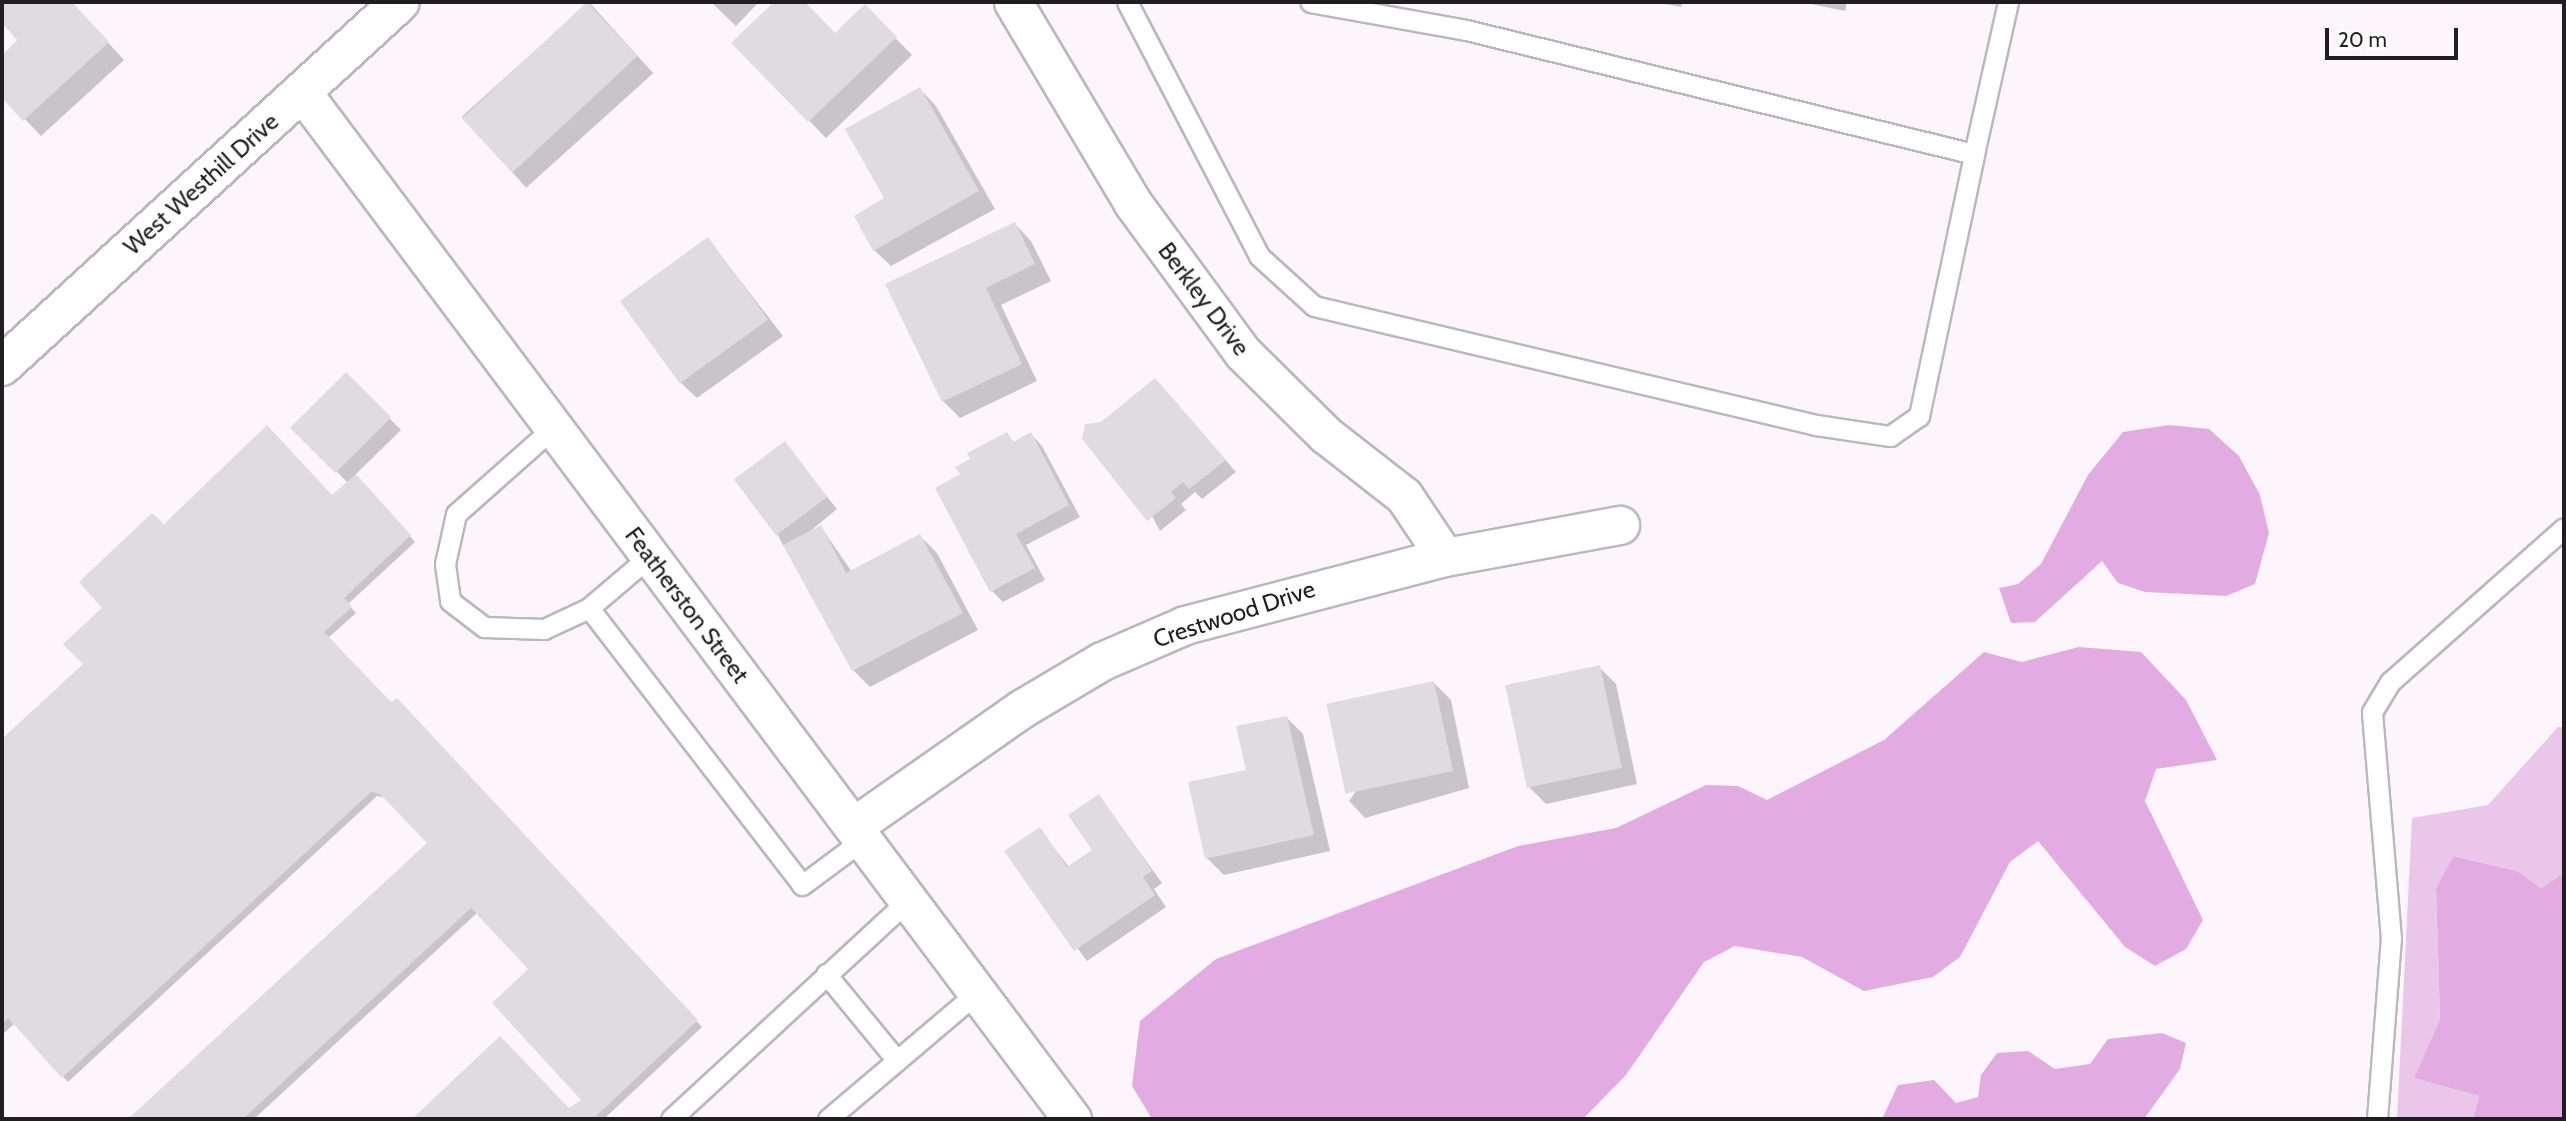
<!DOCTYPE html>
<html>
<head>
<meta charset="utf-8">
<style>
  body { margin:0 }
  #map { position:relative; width:2566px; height:1121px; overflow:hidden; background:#fcf6fc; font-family:Cabin,sans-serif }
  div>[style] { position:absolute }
  .green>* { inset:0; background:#eac7ea }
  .forest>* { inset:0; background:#e2ace2 }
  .shadow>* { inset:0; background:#0003; transform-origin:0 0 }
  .building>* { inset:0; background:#e0dbe0; transform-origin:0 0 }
  .roads { filter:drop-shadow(2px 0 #bdb7bd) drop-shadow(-2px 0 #bdb7bd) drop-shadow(0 2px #bdb7bd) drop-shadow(0 -2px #bdb7bd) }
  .lane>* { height:19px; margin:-9.5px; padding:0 9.5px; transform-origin:9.5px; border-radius:9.5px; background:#fff }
  .street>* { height:37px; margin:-18.5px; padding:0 18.5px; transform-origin:18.5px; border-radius:18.5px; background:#fff }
  .secondary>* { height:38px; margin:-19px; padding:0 19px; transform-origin:19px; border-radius:19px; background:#fff }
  span { translate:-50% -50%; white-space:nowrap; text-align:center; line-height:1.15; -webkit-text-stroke:5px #fff; paint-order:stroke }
  .street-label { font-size:24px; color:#201e20 }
  .frame { position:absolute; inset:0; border:4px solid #201e20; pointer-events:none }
  .scale { position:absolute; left:2325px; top:28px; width:133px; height:32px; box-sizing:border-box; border:4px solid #201e20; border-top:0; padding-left:9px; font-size:21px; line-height:24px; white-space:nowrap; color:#201e20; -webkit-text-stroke:5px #fff; paint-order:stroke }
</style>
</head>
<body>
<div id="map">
  <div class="green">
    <div style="clip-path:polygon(2558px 727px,2564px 727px,2564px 873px,2541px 888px,2517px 871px,2455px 856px,2436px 888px,2440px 1019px,2414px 1078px,2479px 1096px,2473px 1119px,2397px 1119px,2412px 818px,2488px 805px)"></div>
  </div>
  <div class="forest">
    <div style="clip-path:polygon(2169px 425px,2209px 429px,2239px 456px,2260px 495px,2269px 533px,2255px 584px,2226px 596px,2145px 592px,2118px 583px,2102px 561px,2035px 622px,2011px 623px,1999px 588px,2018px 584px,2041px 564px,2088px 475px,2123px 432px)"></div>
    <div style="clip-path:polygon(2079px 647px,2141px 652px,2186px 700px,2217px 760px,2156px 769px,2145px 801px,2203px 920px,2186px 949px,2155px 966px,2125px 947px,2038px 841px,2010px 862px,1960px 957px,1933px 977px,1864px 991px,1802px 957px,1735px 946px,1704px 962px,1626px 1075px,1583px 1119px,1152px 1119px,1132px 1086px,1140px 1021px,1216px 959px,1518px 846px,1616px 828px,1706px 785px,1738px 786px,1767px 800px,1884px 740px,1984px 652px,2022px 662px)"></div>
    <div style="clip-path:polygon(2454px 856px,2517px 871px,2541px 888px,2564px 873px,2564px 1119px,2473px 1119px,2479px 1096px,2414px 1078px,2440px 1019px,2436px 888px)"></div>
    <div style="clip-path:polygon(2162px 1033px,2186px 1043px,2180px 1069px,2144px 1119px,1882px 1119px,1898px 1085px,1934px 1080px,1956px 1103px,1978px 1097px,1981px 1075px,1997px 1053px,2028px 1051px,2055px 1069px,2090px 1064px,2108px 1039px)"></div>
  </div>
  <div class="shadow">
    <div style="clip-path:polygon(2px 2px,71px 2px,124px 60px,41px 136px,2px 95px,2px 57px,20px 40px,2px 21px)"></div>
    <div style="left:589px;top:2px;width:96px;height:171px;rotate:48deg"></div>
    <div style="clip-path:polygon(711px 2px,759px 2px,736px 26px)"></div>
    <div style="clip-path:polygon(777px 2px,803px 2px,835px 35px,865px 7px,912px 55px,826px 138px,734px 43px)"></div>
    <div style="clip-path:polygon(1653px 2px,1683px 2px,1681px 7px)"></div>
    <div style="clip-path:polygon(1800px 2px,1847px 2px,1845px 11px)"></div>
    <div style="clip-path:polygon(920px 89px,936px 106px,995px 209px,891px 266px,874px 250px)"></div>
    <div style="clip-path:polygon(1015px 224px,1031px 241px,1051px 281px,1001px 305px,1037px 381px,960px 418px,943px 401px,888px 285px)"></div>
    <div style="clip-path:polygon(708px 239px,783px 336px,697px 398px,680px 382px)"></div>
    <div style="clip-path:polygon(346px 374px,401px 430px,355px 475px,415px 542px,348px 604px,356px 613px,328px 638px,391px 705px,402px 706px,702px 1027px,604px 1119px,414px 1119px,500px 1039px,568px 1110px,584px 1101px,531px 969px,478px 912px,254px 1119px,130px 1119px,429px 843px,387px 798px,377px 796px,68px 1082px,15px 1023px,2px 1035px,2px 742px,86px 664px,105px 608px,164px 527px,332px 497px,348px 483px,292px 427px)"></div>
    <div style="clip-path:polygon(1167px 392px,1236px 472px,1202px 499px,1195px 492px,1181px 504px,1186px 510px,1160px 531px,1102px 423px)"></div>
    <div style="clip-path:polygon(1006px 434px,1015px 443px,1031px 434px,1042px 446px,1080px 517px,1026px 545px,1045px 580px,1003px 602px,992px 591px,962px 475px)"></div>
    <div style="clip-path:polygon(784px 443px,837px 509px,808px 533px,821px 527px,852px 572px,920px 536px,937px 553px,978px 630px,870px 687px,853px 670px,777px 534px)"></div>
    <div style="clip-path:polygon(1599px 667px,1616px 684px,1637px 784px,1546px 804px,1529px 787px)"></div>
    <div style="clip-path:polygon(1434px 683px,1451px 700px,1469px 788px,1365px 818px,1349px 801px)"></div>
    <div style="clip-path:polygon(1287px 718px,1303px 734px,1330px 851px,1224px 875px,1207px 858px,1248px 772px)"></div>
    <div style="clip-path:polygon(1099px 796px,1162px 883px,1154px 889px,1166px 907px,1087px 961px,1006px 851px,1039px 829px,1069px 867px,1095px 850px)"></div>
  </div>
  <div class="building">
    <div style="clip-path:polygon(2px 2px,72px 2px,109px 42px,23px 121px,2px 98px,2px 55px,17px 40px,2px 23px)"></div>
    <div style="left:587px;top:2px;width:74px;height:171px;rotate:47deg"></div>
    <div style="clip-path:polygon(774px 2px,805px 2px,835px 33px,865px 4px,897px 37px,808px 122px,731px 43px)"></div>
    <div style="clip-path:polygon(920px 87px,979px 191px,873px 251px,854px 216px,884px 198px,845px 129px)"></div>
    <div style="clip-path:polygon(1015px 222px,1035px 264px,986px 288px,1022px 364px,942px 402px,885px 284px)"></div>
    <div style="left:708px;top:237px;width:102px;height:109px;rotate:54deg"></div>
    <div style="left:346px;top:372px;width:64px;height:79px;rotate:45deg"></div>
    <div style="clip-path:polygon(1155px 378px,1226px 460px,1189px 489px,1183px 482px,1171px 492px,1176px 498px,1147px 521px,1082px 439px,1085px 424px,1101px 422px)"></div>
    <div style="clip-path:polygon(267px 425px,332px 495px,356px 474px,411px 535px,344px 598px,352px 607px,324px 632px,391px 702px,397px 698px,698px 1020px,593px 1119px,412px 1119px,500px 1036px,569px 1108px,581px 1100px,492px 1003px,528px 969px,471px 908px,243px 1119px,128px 1119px,427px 843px,380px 794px,371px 792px,62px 1078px,8px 1018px,2px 1025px,2px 739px,83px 664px,63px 644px,102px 608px,79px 582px,152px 513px,164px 524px)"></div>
    <div style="clip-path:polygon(1007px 432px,1013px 442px,1031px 432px,1069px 505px,1016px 534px,1035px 568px,990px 592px,935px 488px,960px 474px,955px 467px,970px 459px,967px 453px)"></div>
    <div style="left:785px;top:441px;width:70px;height:64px;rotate:53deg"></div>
    <div style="clip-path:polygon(821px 525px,846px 573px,920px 534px,963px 613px,852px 671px,783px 545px)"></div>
    <div style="left:1600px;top:665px;width:105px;height:97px;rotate:78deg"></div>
    <div style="left:1434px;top:681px;width:92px;height:110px;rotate:78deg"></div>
    <div style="clip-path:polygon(1287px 716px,1314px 835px,1205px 859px,1188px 782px,1246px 770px,1236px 726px)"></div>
    <div style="clip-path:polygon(1099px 794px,1152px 871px,1143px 877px,1155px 895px,1074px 951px,1004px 851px,1040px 827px,1067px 867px,1092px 850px,1068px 815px)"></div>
  </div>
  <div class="roads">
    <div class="lane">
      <div style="left:1127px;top:2px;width:286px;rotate:62.5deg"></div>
      <div style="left:1259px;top:256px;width:74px;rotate:42.3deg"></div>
      <div style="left:1314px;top:306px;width:516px;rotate:13.34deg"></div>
      <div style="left:1816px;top:425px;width:75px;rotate:8.5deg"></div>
      <div style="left:1890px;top:436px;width:35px;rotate:-35deg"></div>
      <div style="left:1919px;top:416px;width:268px;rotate:-78.1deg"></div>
      <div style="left:1974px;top:154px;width:523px;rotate:-166.28deg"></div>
      <div style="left:1466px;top:30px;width:158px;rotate:-169.8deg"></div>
      <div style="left:1974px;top:154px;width:156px;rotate:-77.4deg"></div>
      <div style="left:554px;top:427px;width:131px;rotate:138.4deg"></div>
      <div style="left:456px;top:514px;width:51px;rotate:102.4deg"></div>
      <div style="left:445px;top:564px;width:37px;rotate:82deg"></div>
      <div style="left:450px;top:601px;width:43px;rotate:37.4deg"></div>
      <div style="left:484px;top:627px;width:60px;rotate:1.9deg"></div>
      <div style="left:544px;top:629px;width:50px;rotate:-25deg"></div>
      <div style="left:650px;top:556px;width:80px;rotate:139.6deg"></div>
      <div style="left:589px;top:608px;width:349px;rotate:52.4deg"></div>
      <div style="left:802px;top:885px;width:77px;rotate:-36.6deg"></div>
      <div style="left:826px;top:974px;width:109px;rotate:50.6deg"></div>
      <div style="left:671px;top:1119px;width:324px;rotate:-42.7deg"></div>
      <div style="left:828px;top:1119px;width:197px;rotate:-40.3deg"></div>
      <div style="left:2377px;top:1119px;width:181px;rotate:-85.6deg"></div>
      <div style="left:2391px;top:939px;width:228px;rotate:-94.8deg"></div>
      <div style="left:2372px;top:712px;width:35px;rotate:-59deg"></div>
      <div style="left:2390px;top:682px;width:232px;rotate:-41.5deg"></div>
    </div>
    <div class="street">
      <div style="left:1013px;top:2px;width:233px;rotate:59.2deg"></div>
      <div style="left:1132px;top:202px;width:186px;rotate:53.7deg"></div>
      <div style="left:1242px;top:352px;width:118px;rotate:44.7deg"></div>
      <div style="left:1326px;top:435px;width:99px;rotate:38deg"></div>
      <div style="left:1404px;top:496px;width:73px;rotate:56.1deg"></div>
      <div style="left:302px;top:92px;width:1284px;rotate:53.14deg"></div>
      <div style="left:854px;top:826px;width:204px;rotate:-35deg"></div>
      <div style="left:1021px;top:709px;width:94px;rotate:-30.7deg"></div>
      <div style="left:1102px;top:661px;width:90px;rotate:-23.4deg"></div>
      <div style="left:1185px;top:625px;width:269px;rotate:-14.7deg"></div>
      <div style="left:1445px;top:557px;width:178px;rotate:-10.4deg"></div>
    </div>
    <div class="secondary">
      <div style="left:2px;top:366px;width:539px;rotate:-42.45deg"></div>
    </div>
  </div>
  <div class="street-label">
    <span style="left:201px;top:184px;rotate:-42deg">West Westhill Drive</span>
    <span style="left:1204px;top:299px;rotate:53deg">Berkley Drive</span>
    <span style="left:687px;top:605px;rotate:53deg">Featherston Street</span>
    <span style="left:1234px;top:614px;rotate:-18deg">Crestwood Drive</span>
  </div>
  <div class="frame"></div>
  <div class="scale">20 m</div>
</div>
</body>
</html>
